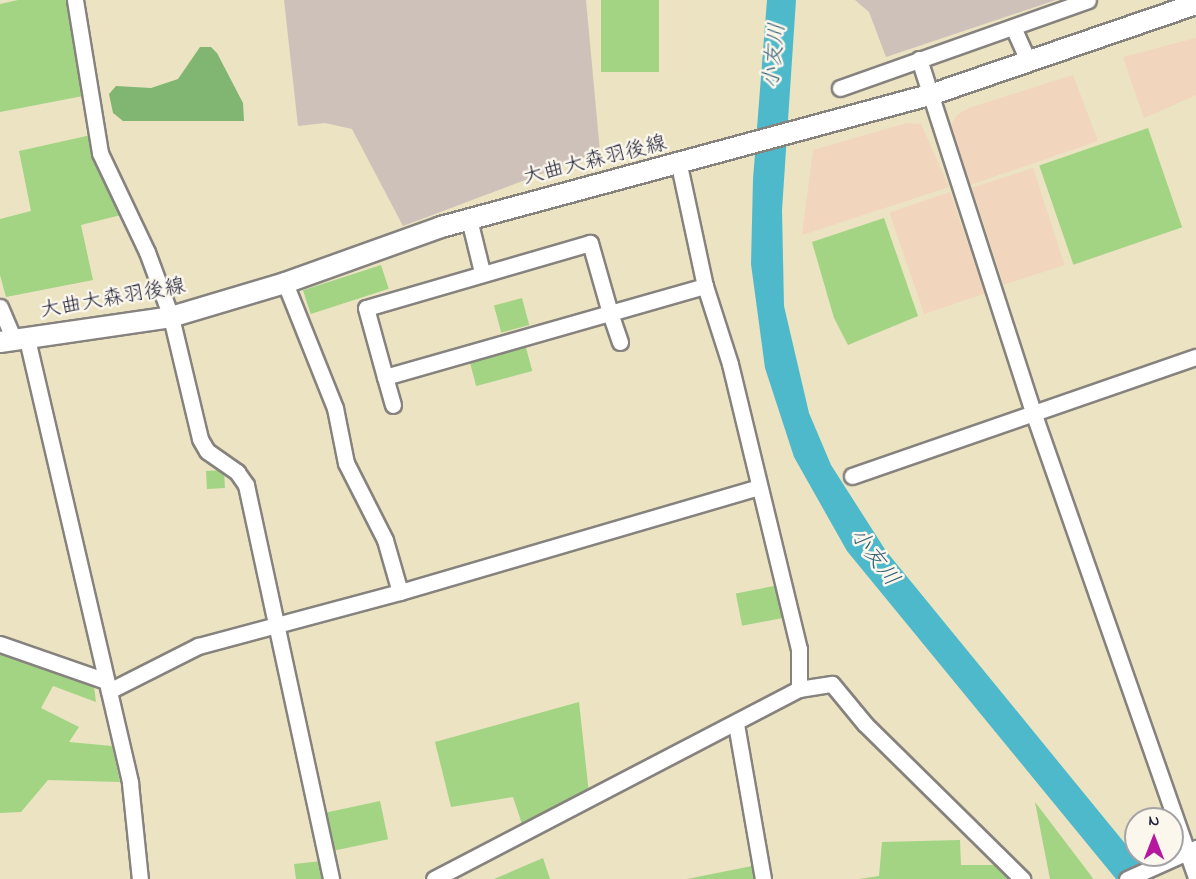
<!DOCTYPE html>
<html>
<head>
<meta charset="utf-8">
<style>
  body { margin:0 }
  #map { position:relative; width:1196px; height:879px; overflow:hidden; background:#ebe3c2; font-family:"Indie Flower","Klee One",sans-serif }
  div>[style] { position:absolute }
  .built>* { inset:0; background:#f1d5bd; transform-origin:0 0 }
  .industrial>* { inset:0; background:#cec1ba }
  .green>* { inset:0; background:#a2d484; transform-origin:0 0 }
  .forest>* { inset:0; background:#81b672 }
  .water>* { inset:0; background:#4eb9ca }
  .roads { filter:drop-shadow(2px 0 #86827e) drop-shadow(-2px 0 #86827e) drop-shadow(0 2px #86827e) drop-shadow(0 -2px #86827e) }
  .minor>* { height:15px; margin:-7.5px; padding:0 7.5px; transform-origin:7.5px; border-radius:7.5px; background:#fff }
  .major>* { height:20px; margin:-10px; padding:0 10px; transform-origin:10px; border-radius:10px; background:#fff }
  span { translate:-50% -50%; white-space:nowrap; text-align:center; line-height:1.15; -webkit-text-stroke:5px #fbf7ec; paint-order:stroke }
  .street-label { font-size:21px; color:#22223b }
  .water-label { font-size:22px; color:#345e74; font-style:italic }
  .north { position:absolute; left:1124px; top:807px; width:60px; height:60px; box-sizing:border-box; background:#fbf7ec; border:2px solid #a4a2a5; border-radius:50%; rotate:0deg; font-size:16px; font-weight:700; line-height:24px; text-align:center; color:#22223b }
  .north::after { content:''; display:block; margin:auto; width:21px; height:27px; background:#b5179e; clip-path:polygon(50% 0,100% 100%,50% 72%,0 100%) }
</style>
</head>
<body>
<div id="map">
  <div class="built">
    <div style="clip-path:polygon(1196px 38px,1196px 95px,1144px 118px,1123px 57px)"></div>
    <div style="clip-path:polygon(1073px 75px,1098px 141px,970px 185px,951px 125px,957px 115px,969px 108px)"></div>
    <div style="clip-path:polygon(907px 123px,921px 124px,949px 187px,802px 235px,813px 150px)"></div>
    <div style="left:1033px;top:168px;width:102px;height:64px;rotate:72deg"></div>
    <div style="left:950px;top:192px;width:107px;height:64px;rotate:71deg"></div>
  </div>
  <div class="industrial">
    <div style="clip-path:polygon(284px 0,586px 0,600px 152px,403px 226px,352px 129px,325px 123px,298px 126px)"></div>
    <div style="clip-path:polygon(855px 0,1056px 0,886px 57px,869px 12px)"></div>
  </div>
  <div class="green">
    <div style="clip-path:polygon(18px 0,69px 0,83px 96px,0 112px,0 4px)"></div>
    <div style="left:601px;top:0;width:58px;height:72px"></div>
    <div style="left:1148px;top:128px;width:105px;height:115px;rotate:71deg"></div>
    <div style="clip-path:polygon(91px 135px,121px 215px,81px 225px,93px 280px,6px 297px,0 275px,0 219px,31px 211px,19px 151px)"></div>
    <div style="clip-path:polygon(884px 218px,918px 316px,848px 345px,834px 318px,812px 242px)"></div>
    <div style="left:381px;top:265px;width:25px;height:82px;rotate:72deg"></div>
    <div style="left:522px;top:298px;width:28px;height:29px;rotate:75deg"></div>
    <div style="left:525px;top:344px;width:28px;height:58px;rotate:75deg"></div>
    <div style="left:224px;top:470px;width:18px;height:18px;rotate:87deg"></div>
    <div style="left:779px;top:585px;width:33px;height:44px;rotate:79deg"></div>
    <div style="clip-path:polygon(0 653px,94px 686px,96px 702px,53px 686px,41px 708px,79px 727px,69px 742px,112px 746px,120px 782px,48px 780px,21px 812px,0 813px)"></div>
    <div style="clip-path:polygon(579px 702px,589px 794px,523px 827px,513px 797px,451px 807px,435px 742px)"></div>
    <div style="left:380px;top:801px;width:39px;height:56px;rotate:78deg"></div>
    <div style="clip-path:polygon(1035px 802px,1092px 877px,1093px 879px,1050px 879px)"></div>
    <div style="clip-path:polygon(960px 840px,961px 865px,994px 865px,1009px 879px,859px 879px,879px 876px,882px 842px)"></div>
    <div style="clip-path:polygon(543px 858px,550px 879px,494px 879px)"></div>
    <div style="clip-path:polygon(322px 861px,325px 879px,296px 879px,294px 864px)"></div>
    <div style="clip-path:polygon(752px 866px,754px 879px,687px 879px)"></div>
  </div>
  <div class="forest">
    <div style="clip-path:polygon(200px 47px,211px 47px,217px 53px,243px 103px,244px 121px,123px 121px,113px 113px,109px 94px,116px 86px,151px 88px,178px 79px)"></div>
  </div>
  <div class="water">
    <div style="clip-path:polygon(767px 0,796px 0,782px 210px,784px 306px,809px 413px,831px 465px,886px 551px,1154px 879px,1116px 879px,847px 551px,794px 457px,765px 368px,751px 264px,753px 179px)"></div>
  </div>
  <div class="roads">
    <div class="minor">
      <div style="left:75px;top:0;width:155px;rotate:80.7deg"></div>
      <div style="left:100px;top:153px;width:110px;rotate:64.6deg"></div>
      <div style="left:147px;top:252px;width:69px;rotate:69.7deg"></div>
      <div style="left:171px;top:317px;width:125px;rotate:76.6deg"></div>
      <div style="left:200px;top:439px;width:14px;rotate:60deg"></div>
      <div style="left:207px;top:451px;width:37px;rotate:35deg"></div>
      <div style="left:237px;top:472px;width:16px;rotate:55deg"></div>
      <div style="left:246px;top:485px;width:403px;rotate:77.8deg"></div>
      <div style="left:1013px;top:27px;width:37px;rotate:66deg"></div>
      <div style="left:919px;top:59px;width:371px;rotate:72.1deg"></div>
      <div style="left:1033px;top:412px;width:493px;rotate:70.7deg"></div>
      <div style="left:840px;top:88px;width:263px;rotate:-19.5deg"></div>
      <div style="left:679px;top:165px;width:124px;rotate:77.9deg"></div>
      <div style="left:705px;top:286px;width:82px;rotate:72.2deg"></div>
      <div style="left:730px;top:364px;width:293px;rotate:76.4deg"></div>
      <div style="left:799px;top:649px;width:40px;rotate:90deg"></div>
      <div style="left:469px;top:219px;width:55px;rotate:76.2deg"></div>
      <div style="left:285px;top:283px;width:135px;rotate:68.2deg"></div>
      <div style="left:335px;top:408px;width:56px;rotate:78.7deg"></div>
      <div style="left:346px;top:463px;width:86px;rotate:63.1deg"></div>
      <div style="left:385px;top:540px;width:54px;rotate:73.9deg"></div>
      <div style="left:0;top:307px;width:36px;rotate:67deg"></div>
      <div style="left:27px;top:339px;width:456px;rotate:76.9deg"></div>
      <div style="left:130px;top:783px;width:97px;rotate:84.1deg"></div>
      <div style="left:620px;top:342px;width:31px;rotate:-109deg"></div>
      <div style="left:610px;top:313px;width:73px;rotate:-105.9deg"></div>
      <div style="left:590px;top:243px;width:233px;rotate:163.8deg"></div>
      <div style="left:366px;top:308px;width:72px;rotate:74.6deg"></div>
      <div style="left:385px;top:377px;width:234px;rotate:-15.9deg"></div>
      <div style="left:610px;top:313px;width:99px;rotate:-15.9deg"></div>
      <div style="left:385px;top:377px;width:29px;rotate:74deg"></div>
      <div style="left:852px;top:476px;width:364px;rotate:-19.1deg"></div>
      <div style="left:0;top:644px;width:112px;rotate:19.2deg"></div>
      <div style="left:109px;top:691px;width:100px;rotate:-26.8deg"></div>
      <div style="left:198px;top:646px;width:209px;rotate:-15deg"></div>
      <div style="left:400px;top:592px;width:374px;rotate:-16.3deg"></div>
      <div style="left:736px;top:724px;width:157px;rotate:80.1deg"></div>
      <div style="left:434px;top:879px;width:411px;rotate:-27.5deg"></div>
      <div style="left:799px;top:689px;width:33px;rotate:-9deg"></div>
      <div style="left:832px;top:684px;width:52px;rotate:50.5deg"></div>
      <div style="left:865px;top:724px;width:221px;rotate:44.6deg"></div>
      <div style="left:1127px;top:879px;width:76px;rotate:-24.2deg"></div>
    </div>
    <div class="major">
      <div style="left:0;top:342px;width:173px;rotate:-8.3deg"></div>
      <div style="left:171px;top:317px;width:119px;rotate:-16.6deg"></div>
      <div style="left:285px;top:283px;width:166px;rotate:-19.7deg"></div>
      <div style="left:441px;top:227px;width:510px;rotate:-15.13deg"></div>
      <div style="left:933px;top:94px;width:278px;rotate:-18.9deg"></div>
    </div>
  </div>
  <div class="street-label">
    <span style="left:595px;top:161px;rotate:-14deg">大曲大森羽後線</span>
    <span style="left:113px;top:299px;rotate:-10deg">大曲大森羽後線</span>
  </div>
  <div class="water-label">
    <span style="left:776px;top:56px;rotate:-84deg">小友川</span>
    <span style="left:873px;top:558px;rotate:53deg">小友川</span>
  </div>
  <div class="north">N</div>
</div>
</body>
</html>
